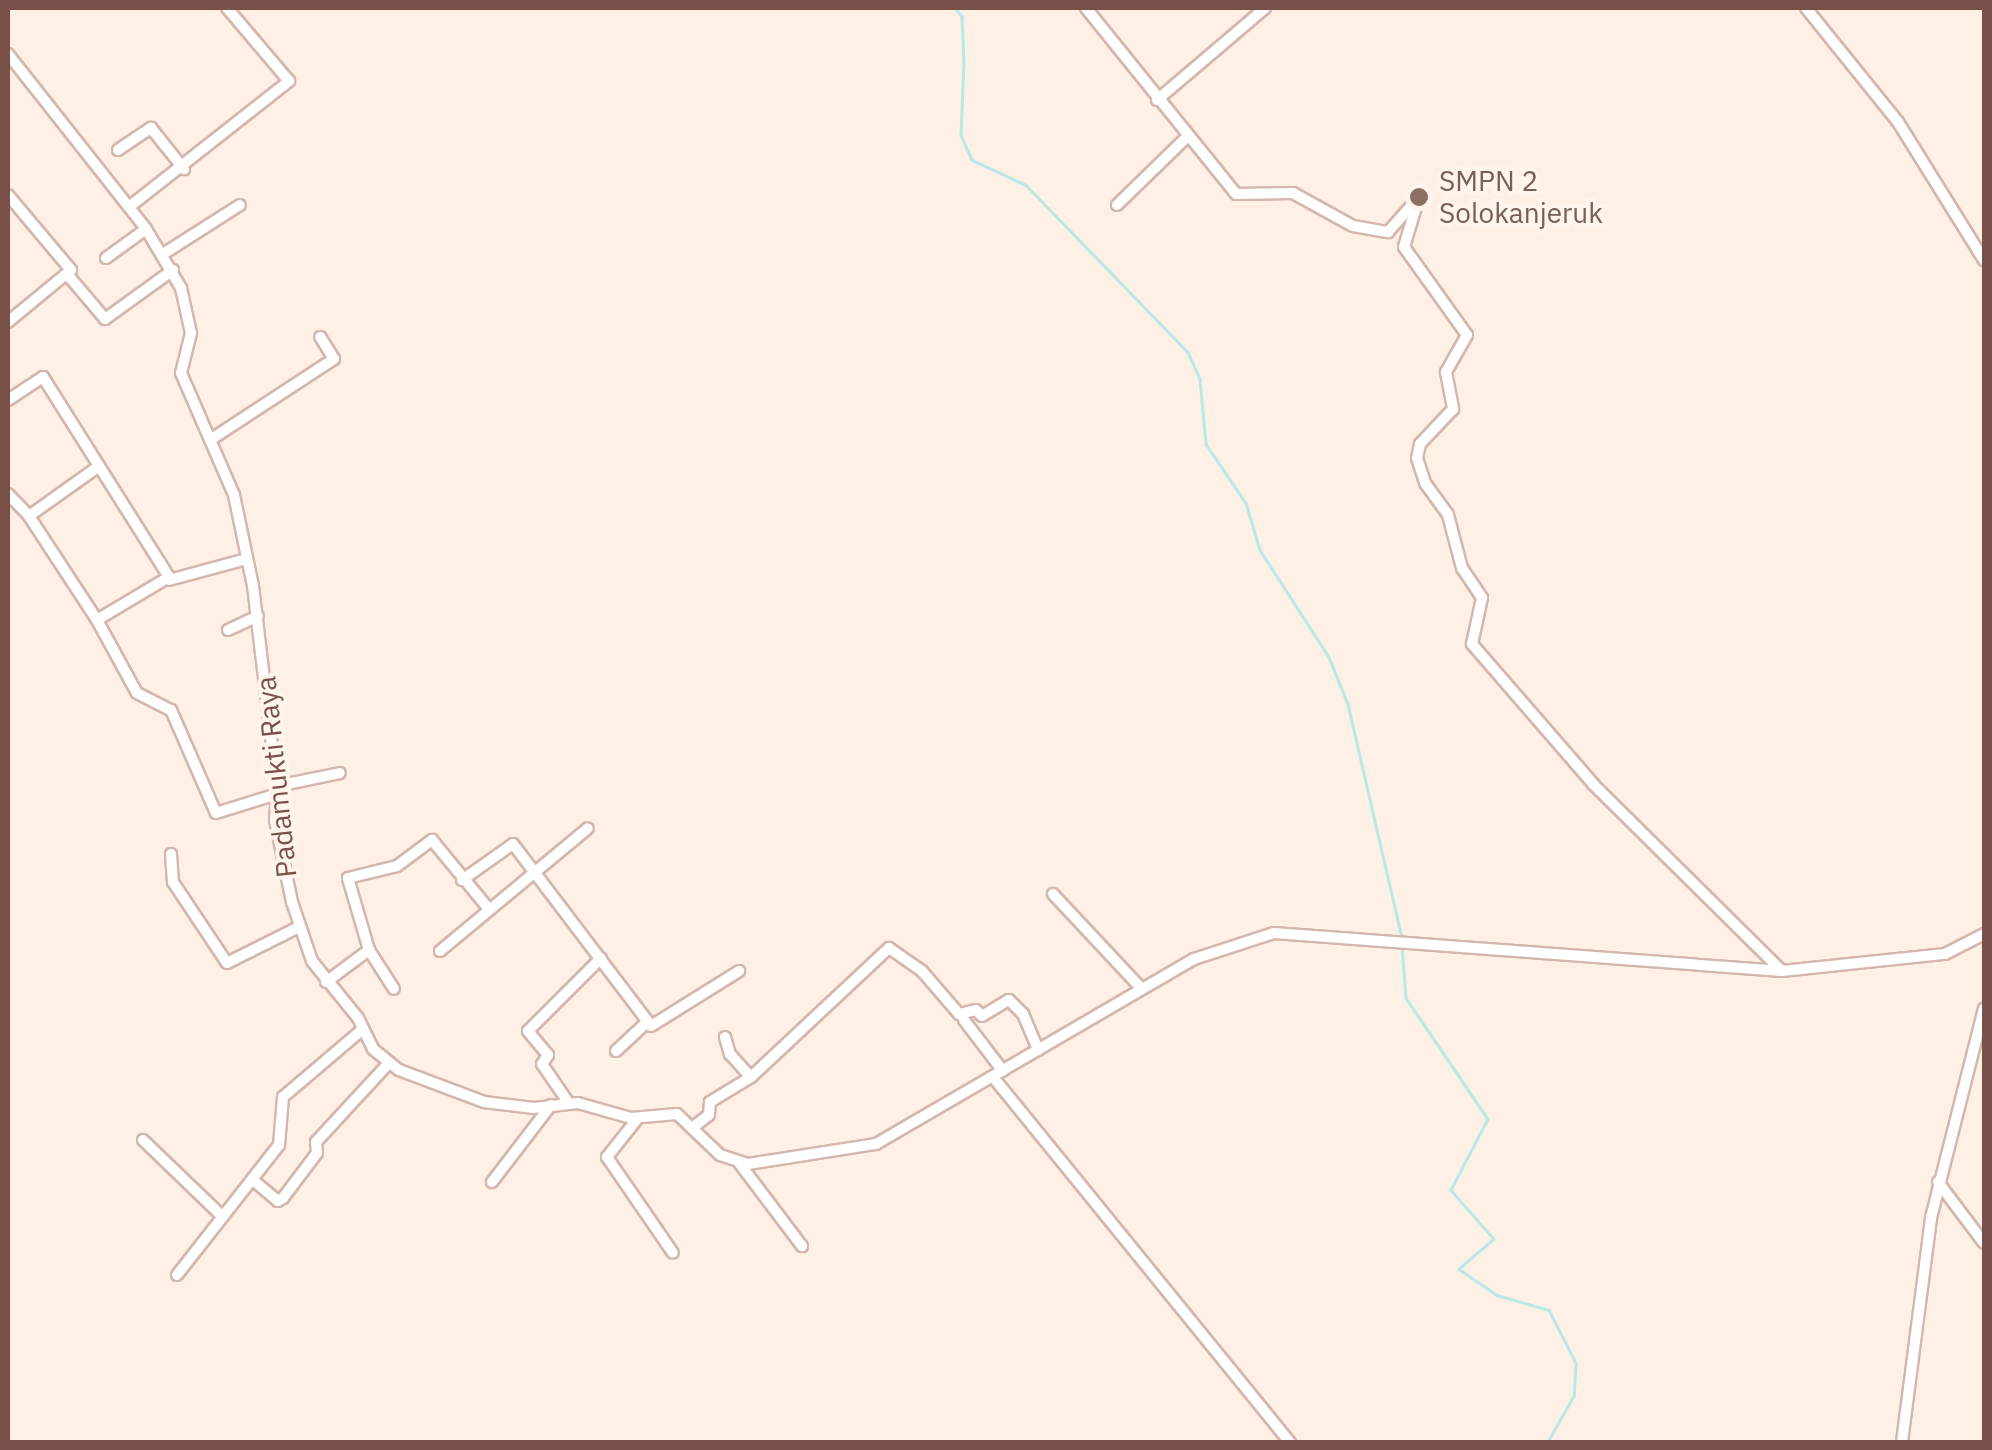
<!DOCTYPE html>
<html>
<head>
<meta charset="utf-8">
<style>
  body { margin:0 }
  #map { position:relative; width:1992px; height:1450px; overflow:hidden; background:#fef0e5; font-family:"IBM Plex Sans",sans-serif }
  div>[style] { position:absolute }
  .stream>* { height:2.5px; margin:-1.25px; padding:0 1.25px; transform-origin:1.25px; border-radius:1.25px; background:#b8e9e7 }
  .roads { filter:drop-shadow(2px 0 #d3b7ac) drop-shadow(-2px 0 #d3b7ac) drop-shadow(0 2px #d3b7ac) drop-shadow(0 -2px #d3b7ac) }
  .minor>* { height:10px; margin:-5px; padding:0 5px; transform-origin:5px; border-radius:5px; background:#fff }
  .dots>* { width:28px; height:28px; translate:-50% -50%; box-sizing:border-box; border:5px solid #fff5ed; border-radius:50% }
  span { translate:-50% -50%; white-space:nowrap; text-align:center; line-height:1.15; -webkit-text-stroke:8px #fff5ed; paint-order:stroke }
  .education-label { font-size:28px; color:#785e54 }
  .left { translate:0 -50%; text-align:left }
  .street-label { font-size:28px; color:#795048 }
  .frame { position:absolute; inset:0; border:10px solid #795048; pointer-events:none }
</style>
</head>
<body>
<div id="map">
  <div class="stream">
    <div style="left:955px;top:8px;width:11px;rotate:49deg"></div>
    <div style="left:962px;top:16px;width:45px;rotate:87.5deg"></div>
    <div style="left:964px;top:61px;width:74px;rotate:92.3deg"></div>
    <div style="left:961px;top:135px;width:27px;rotate:66deg"></div>
    <div style="left:972px;top:160px;width:60px;rotate:24.8deg"></div>
    <div style="left:1026px;top:185px;width:233px;rotate:45.9deg"></div>
    <div style="left:1188px;top:352px;width:30px;rotate:66deg"></div>
    <div style="left:1200px;top:379px;width:65px;rotate:84.7deg"></div>
    <div style="left:1206px;top:444px;width:71px;rotate:55.9deg"></div>
    <div style="left:1246px;top:503px;width:49px;rotate:73.4deg"></div>
    <div style="left:1260px;top:550px;width:127px;rotate:57.2deg"></div>
    <div style="left:1329px;top:657px;width:51px;rotate:68deg"></div>
    <div style="left:1348px;top:704px;width:239px;rotate:77deg"></div>
    <div style="left:1402px;top:945px;width:53px;rotate:85.7deg"></div>
    <div style="left:1406px;top:998px;width:146px;rotate:55.9deg"></div>
    <div style="left:1488px;top:1119px;width:80px;rotate:117.5deg"></div>
    <div style="left:1451px;top:1190px;width:65px;rotate:48.7deg"></div>
    <div style="left:1494px;top:1239px;width:46px;rotate:139.4deg"></div>
    <div style="left:1459px;top:1269px;width:46px;rotate:34.4deg"></div>
    <div style="left:1497px;top:1295px;width:54px;rotate:16.1deg"></div>
    <div style="left:1549px;top:1310px;width:59px;rotate:63deg"></div>
    <div style="left:1576px;top:1363px;width:33px;rotate:93deg"></div>
    <div style="left:1574px;top:1396px;width:53px;rotate:119.5deg"></div>
  </div>
  <div class="roads">
    <div class="minor">
      <div style="left:1086px;top:8px;width:239px;rotate:51.1deg"></div>
      <div style="left:1236px;top:194px;width:57px;rotate:-1deg"></div>
      <div style="left:1293px;top:193px;width:68px;rotate:28.8deg"></div>
      <div style="left:1353px;top:226px;width:36px;rotate:10deg"></div>
      <div style="left:1388px;top:232px;width:47px;rotate:-48.5deg"></div>
      <div style="left:1419px;top:197px;width:52px;rotate:106.7deg"></div>
      <div style="left:1404px;top:247px;width:108px;rotate:54.4deg"></div>
      <div style="left:1467px;top:335px;width:43px;rotate:119.6deg"></div>
      <div style="left:1446px;top:372px;width:38px;rotate:79deg"></div>
      <div style="left:1453px;top:409px;width:48px;rotate:133.3deg"></div>
      <div style="left:1420px;top:444px;width:14px;rotate:102deg"></div>
      <div style="left:1417px;top:458px;width:26px;rotate:72deg"></div>
      <div style="left:1425px;top:483px;width:39px;rotate:54deg"></div>
      <div style="left:1448px;top:515px;width:55px;rotate:75.2deg"></div>
      <div style="left:1462px;top:568px;width:36px;rotate:56deg"></div>
      <div style="left:1482px;top:598px;width:47px;rotate:102.3deg"></div>
      <div style="left:1472px;top:644px;width:186px;rotate:49.1deg"></div>
      <div style="left:1594px;top:785px;width:263px;rotate:44.7deg"></div>
      <div style="left:1806px;top:8px;width:146px;rotate:51.1deg"></div>
      <div style="left:1898px;top:122px;width:163px;rotate:58.1deg"></div>
      <div style="left:8px;top:54px;width:223px;rotate:51.7deg"></div>
      <div style="left:146px;top:229px;width:69px;rotate:59.3deg"></div>
      <div style="left:181px;top:288px;width:46px;rotate:77.5deg"></div>
      <div style="left:191px;top:333px;width:41px;rotate:104deg"></div>
      <div style="left:181px;top:373px;width:133px;rotate:66.5deg"></div>
      <div style="left:234px;top:495px;width:93px;rotate:78.2deg"></div>
      <div style="left:253px;top:586px;width:201px;rotate:83.2deg"></div>
      <div style="left:277px;top:786px;width:34px;rotate:93deg"></div>
      <div style="left:275px;top:820px;width:84px;rotate:78.3deg"></div>
      <div style="left:292px;top:902px;width:62px;rotate:71.3deg"></div>
      <div style="left:312px;top:961px;width:73px;rotate:51.1deg"></div>
      <div style="left:358px;top:1018px;width:34px;rotate:64deg"></div>
      <div style="left:373px;top:1049px;width:33px;rotate:39deg"></div>
      <div style="left:399px;top:1070px;width:91px;rotate:20.6deg"></div>
      <div style="left:484px;top:1102px;width:50px;rotate:6.8deg"></div>
      <div style="left:534px;top:1108px;width:44px;rotate:-6.5deg"></div>
      <div style="left:578px;top:1103px;width:55px;rotate:15.8deg"></div>
      <div style="left:631px;top:1118px;width:46px;rotate:-5deg"></div>
      <div style="left:677px;top:1114px;width:59px;rotate:43.6deg"></div>
      <div style="left:720px;top:1155px;width:29px;rotate:18deg"></div>
      <div style="left:748px;top:1164px;width:130px;rotate:-8.9deg"></div>
      <div style="left:876px;top:1144px;width:368px;rotate:-30.2deg"></div>
      <div style="left:1194px;top:959px;width:84px;rotate:-18deg"></div>
      <div style="left:1274px;top:933px;width:509px;rotate:4.28deg"></div>
      <div style="left:1782px;top:971px;width:164px;rotate:-6deg"></div>
      <div style="left:1945px;top:954px;width:44px;rotate:-27.1deg"></div>
      <div style="left:1157px;top:100px;width:142px;rotate:-40.4deg"></div>
      <div style="left:118px;top:150px;width:40px;rotate:-34deg"></div>
      <div style="left:151px;top:128px;width:53px;rotate:51.2deg"></div>
      <div style="left:8px;top:195px;width:98px;rotate:50deg"></div>
      <div style="left:71px;top:270px;width:82px;rotate:140.5deg"></div>
      <div style="left:1117px;top:205px;width:98px;rotate:-44.2deg"></div>
      <div style="left:129px;top:207px;width:204px;rotate:-38.2deg"></div>
      <div style="left:289px;top:81px;width:96px;rotate:-130.3deg"></div>
      <div style="left:163px;top:254px;width:91px;rotate:-32.5deg"></div>
      <div style="left:106px;top:258px;width:49px;rotate:-35.9deg"></div>
      <div style="left:67px;top:274px;width:59px;rotate:49.8deg"></div>
      <div style="left:105px;top:319px;width:84px;rotate:-35.8deg"></div>
      <div style="left:8px;top:400px;width:42px;rotate:-33.3deg"></div>
      <div style="left:43px;top:377px;width:236px;rotate:57.8deg"></div>
      <div style="left:169px;top:577px;width:84px;rotate:149.2deg"></div>
      <div style="left:97px;top:620px;width:83px;rotate:61.3deg"></div>
      <div style="left:137px;top:693px;width:38px;rotate:27deg"></div>
      <div style="left:171px;top:710px;width:112px;rotate:66.4deg"></div>
      <div style="left:216px;top:813px;width:64px;rotate:-17.3deg"></div>
      <div style="left:210px;top:440px;width:148px;rotate:-33.2deg"></div>
      <div style="left:334px;top:359px;width:26px;rotate:-122deg"></div>
      <div style="left:8px;top:494px;width:30px;rotate:46deg"></div>
      <div style="left:169px;top:580px;width:81px;rotate:-15.1deg"></div>
      <div style="left:97px;top:620px;width:124px;rotate:-123.2deg"></div>
      <div style="left:29px;top:516px;width:86px;rotate:-35.5deg"></div>
      <div style="left:228px;top:630px;width:33px;rotate:-25deg"></div>
      <div style="left:277px;top:786px;width:64px;rotate:-11.7deg"></div>
      <div style="left:171px;top:854px;width:28px;rotate:86deg"></div>
      <div style="left:173px;top:882px;width:97px;rotate:56.3deg"></div>
      <div style="left:227px;top:963px;width:80px;rotate:-26.6deg"></div>
      <div style="left:462px;top:880px;width:62px;rotate:-35.2deg"></div>
      <div style="left:513px;top:844px;width:228px;rotate:52.8deg"></div>
      <div style="left:651px;top:1026px;width:104px;rotate:-32deg"></div>
      <div style="left:1053px;top:894px;width:129px;rotate:46.9deg"></div>
      <div style="left:369px;top:950px;width:46px;rotate:57.3deg"></div>
      <div style="left:440px;top:951px;width:192px;rotate:-39.7deg"></div>
      <div style="left:326px;top:982px;width:54px;rotate:-36.7deg"></div>
      <div style="left:369px;top:950px;width:75px;rotate:-106.3deg"></div>
      <div style="left:348px;top:878px;width:50px;rotate:-13.8deg"></div>
      <div style="left:397px;top:866px;width:44px;rotate:-36.6deg"></div>
      <div style="left:432px;top:840px;width:88px;rotate:50.5deg"></div>
      <div style="left:964px;top:1020px;width:64px;rotate:52.6deg"></div>
      <div style="left:725px;top:1037px;width:18px;rotate:74deg"></div>
      <div style="left:730px;top:1054px;width:31px;rotate:48deg"></div>
      <div style="left:616px;top:1051px;width:40px;rotate:-43deg"></div>
      <div style="left:993px;top:1077px;width:471px;rotate:50.9deg"></div>
      <div style="left:568px;top:1102px;width:46px;rotate:-124.4deg"></div>
      <div style="left:542px;top:1064px;width:11px;rotate:-56deg"></div>
      <div style="left:548px;top:1055px;width:31px;rotate:-130deg"></div>
      <div style="left:528px;top:1031px;width:103px;rotate:-45deg"></div>
      <div style="left:638px;top:1118px;width:50px;rotate:128.5deg"></div>
      <div style="left:607px;top:1157px;width:116px;rotate:55.5deg"></div>
      <div style="left:696px;top:1125px;width:16px;rotate:-38deg"></div>
      <div style="left:709px;top:1115px;width:13px;rotate:-86deg"></div>
      <div style="left:710px;top:1102px;width:48px;rotate:-31.4deg"></div>
      <div style="left:751px;top:1077px;width:189px;rotate:-43.1deg"></div>
      <div style="left:889px;top:948px;width:40px;rotate:34.9deg"></div>
      <div style="left:922px;top:971px;width:57px;rotate:49.3deg"></div>
      <div style="left:959px;top:1014px;width:17px;rotate:-13deg"></div>
      <div style="left:976px;top:1010px;width:8px;rotate:45deg"></div>
      <div style="left:982px;top:1016px;width:31px;rotate:-31deg"></div>
      <div style="left:1009px;top:1000px;width:20px;rotate:45deg"></div>
      <div style="left:1023px;top:1014px;width:39px;rotate:67deg"></div>
      <div style="left:143px;top:1140px;width:110px;rotate:43.9deg"></div>
      <div style="left:740px;top:1164px;width:103px;rotate:52.9deg"></div>
      <div style="left:254px;top:1181px;width:31px;rotate:40deg"></div>
      <div style="left:278px;top:1201px;width:6px;rotate:-31deg"></div>
      <div style="left:283px;top:1198px;width:56px;rotate:-52.9deg"></div>
      <div style="left:317px;top:1153px;width:11px;rotate:-95deg"></div>
      <div style="left:316px;top:1142px;width:108px;rotate:-47.3deg"></div>
      <div style="left:492px;top:1182px;width:97px;rotate:-52.5deg"></div>
      <div style="left:1938px;top:1182px;width:76px;rotate:53deg"></div>
      <div style="left:177px;top:1275px;width:165px;rotate:-51.9deg"></div>
      <div style="left:279px;top:1145px;width:48px;rotate:-85.2deg"></div>
      <div style="left:283px;top:1097px;width:105px;rotate:-40.4deg"></div>
      <div style="left:1902px;top:1442px;width:226px;rotate:-82.6deg"></div>
      <div style="left:1931px;top:1218px;width:216px;rotate:-75.8deg"></div>
    </div>
  </div>
  <div class="dots">
    <div style="left:1419px;top:197px;background:#8d6e63"></div>
  </div>
  <div class="education-label">
    <span class="left" style="left:1439px;top:197px">SMPN 2<br>Solokanjeruk</span>
  </div>
  <div class="street-label">
    <span style="left:276px;top:777px;rotate:-96deg">Padamukti Raya</span>
  </div>
  <div class="frame"></div>
</div>
</body>
</html>
